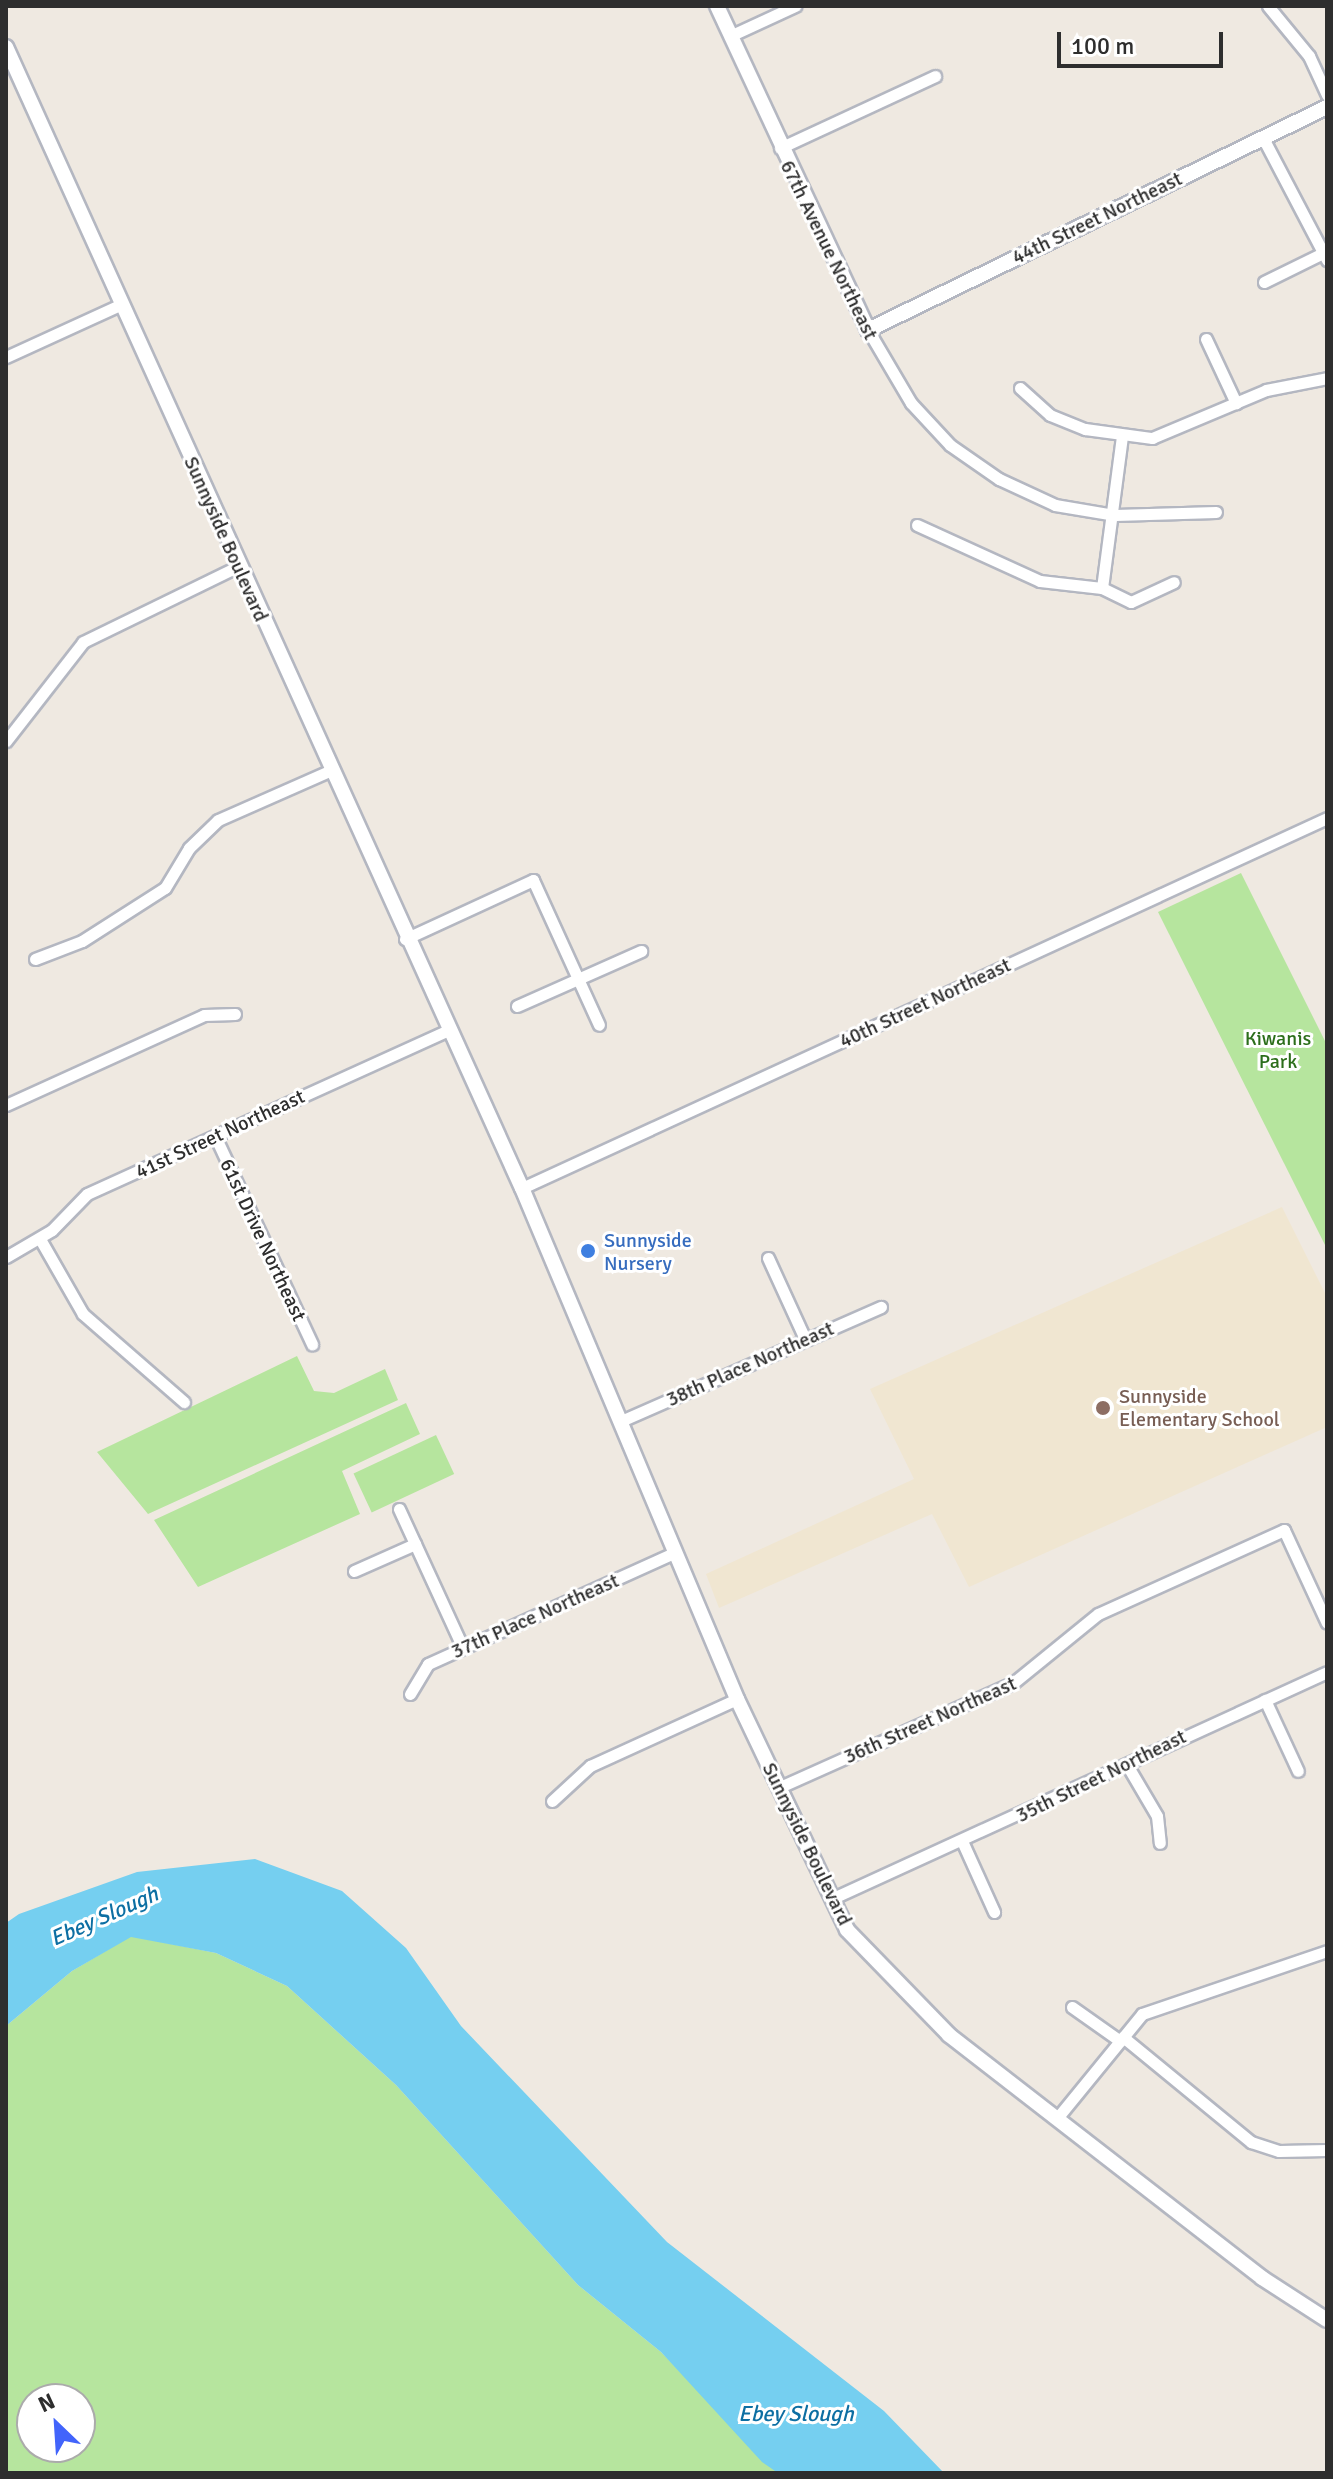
<!DOCTYPE html>
<html>
<head>
<meta charset="utf-8">
<style>
  body { margin:0 }
  #map { position:relative; width:1333px; height:2479px; overflow:hidden; background:#efe9e1; font-family:Signika,sans-serif }
  div>[style] { position:absolute }
  .education>* { inset:0; background:#f0e6d1 }
  .green>* { inset:0; background:#b6e59e; transform-origin:0 0 }
  .water>* { inset:0; background:#75cff0 }
  .roads { filter:drop-shadow(2px 0 #b4b7c1) drop-shadow(-2px 0 #b4b7c1) drop-shadow(0 2px #b4b7c1) drop-shadow(0 -2px #b4b7c1) }
  .minor>* { height:11px; margin:-5.5px; padding:0 5.5px; transform-origin:5.5px; border-radius:5.5px; background:#fff }
  .tertiary>* { height:14px; margin:-7px; padding:0 7px; transform-origin:7px; border-radius:7px; background:#fff }
  .dots>* { width:22px; height:22px; translate:-50% -50%; box-sizing:border-box; border:4px solid #fff; border-radius:50% }
  span { translate:-50% -50%; white-space:nowrap; text-align:center; line-height:1.15; -webkit-text-stroke:6px #fff; paint-order:stroke }
  .street-label { font-size:20px; color:#2e2e2e }
  .park-label { font-size:20px; color:#2c6e1b }
  .shop-label { font-size:20px; color:#366cbe }
  .left { translate:0 -50%; text-align:left }
  .education-label { font-size:20px; color:#785e54 }
  .water-label { font-size:22px; color:#0d6fa3; font-style:italic }
  .frame { position:absolute; inset:0; border:8px solid #2e2e2e; pointer-events:none }
  .north { position:absolute; left:16px; top:2383px; width:80px; height:80px; box-sizing:border-box; background:#fff; border:2px solid #ababab; border-radius:50%; rotate:335deg; font-size:22px; font-weight:700; line-height:32px; text-align:center; color:#2e2e2e }
  .north::after { content:''; display:block; margin:auto; width:28px; height:36px; background:#4264fb; clip-path:polygon(50% 0,100% 100%,50% 72%,0 100%) }
  .scale { position:absolute; left:1057px; top:32px; width:166px; height:36px; box-sizing:border-box; border:4px solid #2e2e2e; border-top:0; padding-left:10px; font-size:24px; line-height:28px; white-space:nowrap; color:#2e2e2e; -webkit-text-stroke:6px #fff; paint-order:stroke }
</style>
</head>
<body>
<div id="map">
  <div class="education">
    <div style="clip-path:polygon(1282px 1207px,1327px 1297px,1327px 1427px,969px 1587px,932px 1514px,719px 1608px,706px 1574px,914px 1479px,870px 1389px)"></div>
  </div>
  <div class="green">
    <div style="clip-path:polygon(1241px 873px,1327px 1045px,1327px 1249px,1158px 912px)"></div>
    <div style="clip-path:polygon(297px 1356px,314px 1391px,334px 1393px,385px 1369px,398px 1400px,148px 1514px,97px 1452px)"></div>
    <div style="clip-path:polygon(406px 1403px,420px 1434px,342px 1471px,360px 1514px,198px 1587px,154px 1520px)"></div>
    <div style="left:436px;top:1435px;width:43px;height:91px;rotate:65deg"></div>
    <div style="clip-path:polygon(evenodd,131px 1936px,216px 1953px,287px 1986px,396px 2085px,578px 2285px,661px 2352px,778px 2473px,6px 2473px,6px 2026px,72px 1971px,131px 1936px,32px 2399px,80px 2399px,80px 2447px,32px 2447px,32px 2399px)"></div>
  </div>
  <div class="water">
    <div style="clip-path:polygon(255px 1859px,342px 1891px,406px 1948px,461px 2026px,667px 2242px,884px 2411px,944px 2473px,778px 2473px,762px 2462px,661px 2352px,578px 2285px,396px 2085px,287px 1986px,216px 1953px,131px 1937px,72px 1971px,6px 2026px,6px 1923px,19px 1914px,137px 1872px)"></div>
  </div>
  <div class="roads">
    <div class="minor">
      <div style="left:1268px;top:6px;width:65px;rotate:50.6deg"></div>
      <div style="left:1309px;top:56px;width:43px;rotate:65.2deg"></div>
      <div style="left:730px;top:36px;width:72px;rotate:-24.8deg"></div>
      <div style="left:1263px;top:138px;width:138px;rotate:62.3deg"></div>
      <div style="left:780px;top:148px;width:171px;rotate:-24.9deg"></div>
      <div style="left:1264px;top:282px;width:66px;rotate:-26.2deg"></div>
      <div style="left:868px;top:330px;width:85px;rotate:59.5deg"></div>
      <div style="left:911px;top:403px;width:57px;rotate:47.1deg"></div>
      <div style="left:950px;top:445px;width:60px;rotate:34.8deg"></div>
      <div style="left:999px;top:479px;width:62px;rotate:24.9deg"></div>
      <div style="left:1055px;top:505px;width:61px;rotate:9.5deg"></div>
      <div style="left:1115px;top:515px;width:101px;rotate:-1.7deg"></div>
      <div style="left:1206px;top:339px;width:71px;rotate:64.9deg"></div>
      <div style="left:6px;top:357px;width:128px;rotate:-24.6deg"></div>
      <div style="left:1020px;top:388px;width:40px;rotate:42deg"></div>
      <div style="left:1050px;top:415px;width:38px;rotate:22deg"></div>
      <div style="left:1085px;top:429px;width:68px;rotate:7.7deg"></div>
      <div style="left:1152px;top:438px;width:124px;rotate:-22.8deg"></div>
      <div style="left:1266px;top:390px;width:62px;rotate:-11.1deg"></div>
      <div style="left:917px;top:525px;width:135px;rotate:24.5deg"></div>
      <div style="left:1040px;top:581px;width:62px;rotate:6.4deg"></div>
      <div style="left:1102px;top:588px;width:153px;rotate:-82.5deg"></div>
      <div style="left:1102px;top:588px;width:32px;rotate:26deg"></div>
      <div style="left:1131px;top:602px;width:47px;rotate:-24.9deg"></div>
      <div style="left:6px;top:741px;width:125px;rotate:-52.1deg"></div>
      <div style="left:83px;top:642px;width:171px;rotate:-26deg"></div>
      <div style="left:405px;top:939px;width:141px;rotate:-24.7deg"></div>
      <div style="left:533px;top:880px;width:159px;rotate:65.5deg"></div>
      <div style="left:35px;top:959px;width:50px;rotate:-21deg"></div>
      <div style="left:82px;top:941px;width:98px;rotate:-32.6deg"></div>
      <div style="left:165px;top:888px;width:47px;rotate:-59deg"></div>
      <div style="left:189px;top:848px;width:40px;rotate:-44deg"></div>
      <div style="left:218px;top:820px;width:121px;rotate:-23.8deg"></div>
      <div style="left:517px;top:1006px;width:136px;rotate:-23.9deg"></div>
      <div style="left:6px;top:1105px;width:217px;rotate:-24.4deg"></div>
      <div style="left:204px;top:1015px;width:31px;rotate:-2deg"></div>
      <div style="left:215px;top:1136px;width:230px;rotate:65deg"></div>
      <div style="left:522px;top:1188px;width:886px;rotate:-24.68deg"></div>
      <div style="left:40px;top:1239px;width:86px;rotate:60.2deg"></div>
      <div style="left:83px;top:1314px;width:134px;rotate:41.1deg"></div>
      <div style="left:6px;top:1257px;width:53px;rotate:-30.4deg"></div>
      <div style="left:52px;top:1230px;width:50px;rotate:-45.8deg"></div>
      <div style="left:87px;top:1194px;width:397px;rotate:-24.4deg"></div>
      <div style="left:768px;top:1258px;width:89px;rotate:65.4deg"></div>
      <div style="left:621px;top:1421px;width:284px;rotate:-23.7deg"></div>
      <div style="left:399px;top:1509px;width:153px;rotate:65.3deg"></div>
      <div style="left:354px;top:1571px;width:67px;rotate:-23.9deg"></div>
      <div style="left:410px;top:1694px;width:35px;rotate:-59deg"></div>
      <div style="left:428px;top:1664px;width:272px;rotate:-24.3deg"></div>
      <div style="left:1265px;top:1700px;width:78px;rotate:65.1deg"></div>
      <div style="left:1127px;top:1765px;width:59px;rotate:59.5deg"></div>
      <div style="left:1157px;top:1816px;width:27px;rotate:84deg"></div>
      <div style="left:780px;top:1787px;width:255px;rotate:-24.1deg"></div>
      <div style="left:1013px;top:1683px;width:109px;rotate:-39.1deg"></div>
      <div style="left:1098px;top:1614px;width:204px;rotate:-24.3deg"></div>
      <div style="left:1284px;top:1530px;width:102px;rotate:65.2deg"></div>
      <div style="left:552px;top:1801px;width:52px;rotate:-42.6deg"></div>
      <div style="left:590px;top:1766px;width:162px;rotate:-24.5deg"></div>
      <div style="left:962px;top:1841px;width:78px;rotate:65.7deg"></div>
      <div style="left:831px;top:1899px;width:545px;rotate:-24.59deg"></div>
      <div style="left:1072px;top:2007px;width:59px;rotate:35.3deg"></div>
      <div style="left:1123px;top:2037px;width:166px;rotate:39.4deg"></div>
      <div style="left:1251px;top:2142px;width:29px;rotate:18deg"></div>
      <div style="left:1279px;top:2151px;width:48px;rotate:-1.2deg"></div>
      <div style="left:1058px;top:2117px;width:133px;rotate:-50.8deg"></div>
      <div style="left:1142px;top:2014px;width:195px;rotate:-18.8deg"></div>
    </div>
    <div class="tertiary">
      <div style="left:717px;top:6px;width:357px;rotate:65deg"></div>
      <div style="left:868px;top:330px;width:510px;rotate:-25.91deg"></div>
      <div style="left:6px;top:47px;width:1252px;rotate:65.67deg"></div>
      <div style="left:522px;top:1188px;width:554px;rotate:67.18deg"></div>
      <div style="left:737px;top:1699px;width:256px;rotate:64.5deg"></div>
      <div style="left:847px;top:1930px;width:146px;rotate:45.8deg"></div>
      <div style="left:949px;top:2035px;width:396px;rotate:37.8deg"></div>
      <div style="left:1262px;top:2278px;width:77px;rotate:32.9deg"></div>
    </div>
  </div>
  <div class="dots">
    <div style="left:588px;top:1251px;background:#3f7fe0"></div>
    <div style="left:1103px;top:1408px;background:#8d6e63"></div>
  </div>
  <div class="street-label">
    <span style="left:1097px;top:218px;rotate:-26deg">44th Street Northeast</span>
    <span style="left:829px;top:250px;rotate:64deg">67th Avenue Northeast</span>
    <span style="left:226px;top:539px;rotate:66deg">Sunnyside Boulevard</span>
    <span style="left:925px;top:1003px;rotate:-25deg">40th Street Northeast</span>
    <span style="left:220px;top:1134px;rotate:-25deg">41st Street Northeast</span>
    <span style="left:263px;top:1240px;rotate:65deg">61st Drive Northeast</span>
    <span style="left:750px;top:1364px;rotate:-24deg">38th Place Northeast</span>
    <span style="left:535px;top:1616px;rotate:-24deg">37th Place Northeast</span>
    <span style="left:930px;top:1720px;rotate:-24deg">36th Street Northeast</span>
    <span style="left:1101px;top:1776px;rotate:-26deg">35th Street Northeast</span>
    <span style="left:807px;top:1844px;rotate:64deg">Sunnyside Boulevard</span>
  </div>
  <div class="park-label">
    <span style="left:1278px;top:1050px">Kiwanis<br>Park</span>
  </div>
  <div class="shop-label">
    <span class="left" style="left:604px;top:1252px">Sunnyside<br>Nursery</span>
  </div>
  <div class="education-label">
    <span class="left" style="left:1119px;top:1408px">Sunnyside<br>Elementary School</span>
  </div>
  <div class="water-label">
    <span style="left:104px;top:1916px;rotate:-24deg">Ebey Slough</span>
    <span style="left:796px;top:2414px">Ebey Slough</span>
  </div>
  <div class="frame"></div>
  <div class="north">N</div>
  <div class="scale">100 m</div>
</div>
</body>
</html>
